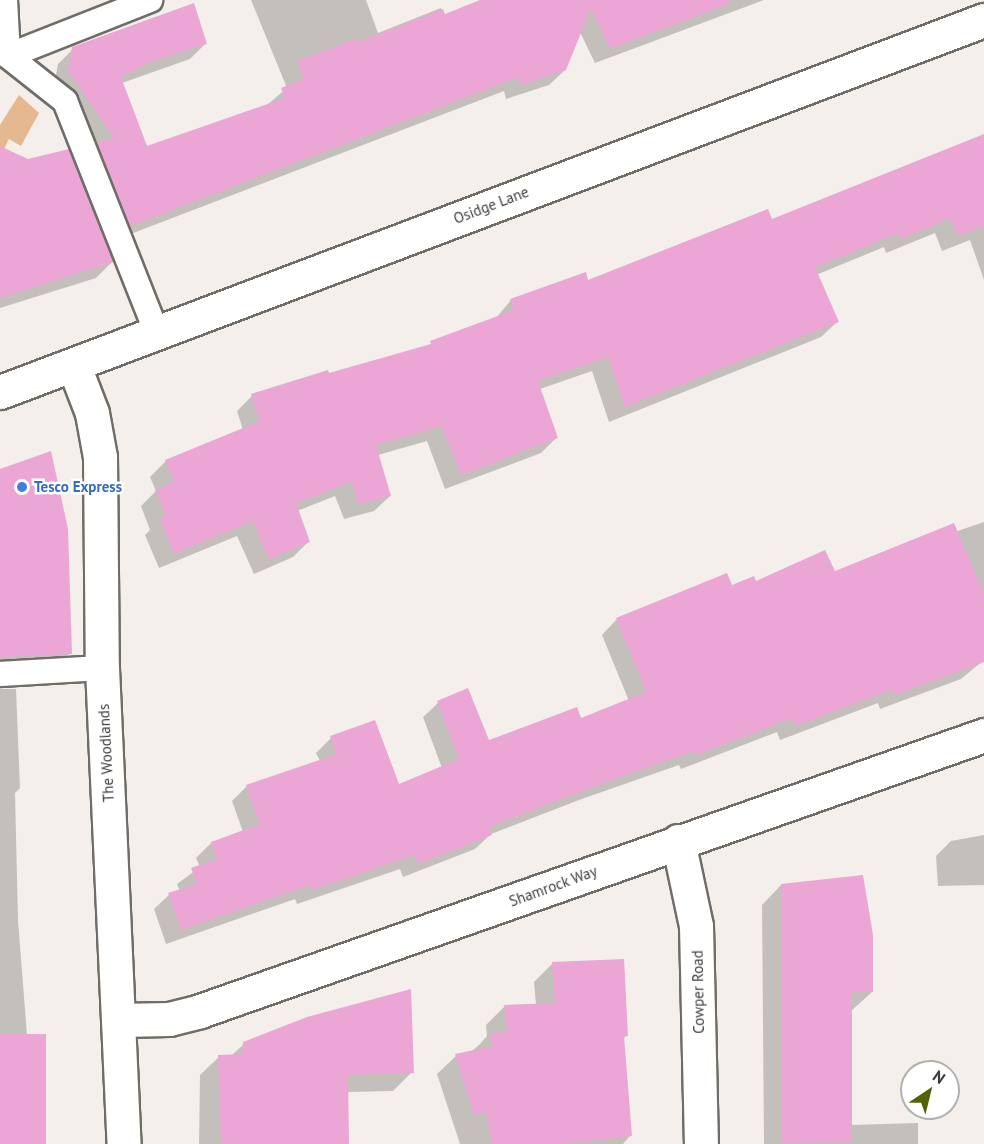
<!DOCTYPE html>
<html>
<head>
<meta charset="utf-8">
<style>
  body { margin:0 }
  #map { position:relative; width:984px; height:1144px; overflow:hidden; background:#f4efea; font-family:"PT Sans",sans-serif }
  div>[style] { position:absolute }
  .green>* { inset:0; background:#e5b890 }
  .shadow>* { inset:0; background:#0003 }
  .building>* { inset:0; background:#eba6d5; transform-origin:0 0 }
  .roads { filter:drop-shadow(2px 0 #706c68) drop-shadow(-2px 0 #706c68) drop-shadow(0 2px #706c68) drop-shadow(0 -2px #706c68) }
  .service>* { height:24px; margin:-12px; padding:0 12px; transform-origin:12px; border-radius:12px; background:#fff }
  .minor>* { height:33px; margin:-16.5px; padding:0 16.5px; transform-origin:16.5px; border-radius:16.5px; background:#fff }
  .secondary>* { height:33px; margin:-16.5px; padding:0 16.5px; transform-origin:16.5px; border-radius:16.5px; background:#fff }
  .dots>* { width:16px; height:16px; translate:-50% -50%; box-sizing:border-box; border:3px solid #fff; border-radius:50% }
  span { translate:-50% -50%; white-space:nowrap; text-align:center; line-height:1.15; -webkit-text-stroke:5px #fff; paint-order:stroke }
  .street-label { font-size:15px; color:#3d3b3a }
  .shop-label { font-size:15px; color:#366cbe; font-weight:700 }
  .left { translate:0 -50%; text-align:left }
  .north { position:absolute; left:900px; top:1060px; width:60px; height:60px; box-sizing:border-box; background:#fff; border:2px solid #b1b1b0; border-radius:50%; rotate:35deg; font-size:16px; font-weight:700; line-height:24px; text-align:center; color:#3d3b3a }
  .north::after { content:''; display:block; margin:auto; width:21px; height:27px; background:#526207; clip-path:polygon(50% 0,100% 100%,50% 72%,0 100%) }
</style>
</head>
<body>
<div id="map">
  <div class="green">
    <div style="clip-path:polygon(19px 95px,39px 113px,21px 146px,9px 139px,0 157px,0 125px)"></div>
  </div>
  <div class="shadow">
    <div style="clip-path:polygon(251px 0,366px 0,378px 33px,441px 8px,444px 16px,485px 0,764px 0,595px 63px,580px 32px,565px 70px,549px 85px,506px 99px,504px 91px,115px 240px,54px 86px,58px 64px,73px 49px,205px 44px,190px 59px,122px 83px,146px 148px,267px 105px,287px 88px)"></div>
    <div style="clip-path:polygon(984px 136px,984px 280px,970px 240px,942px 251px,935px 233px,886px 253px,884px 247px,816px 275px,837px 322px,821px 337px,609px 422px,592px 371px,540px 389px,556px 438px,541px 453px,445px 489px,427px 441px,378px 455px,390px 496px,374px 511px,344px 519px,335px 496px,297px 511px,308px 542px,293px 557px,254px 574px,237px 536px,159px 568px,145px 535px,150px 530px,141px 506px,156px 491px,150px 477px,166px 461px,243px 430px,237px 411px,252px 396px,425px 348px,496px 318px,511px 300px,588px 282px,771px 221px)"></div>
    <div style="clip-path:polygon(0 159px,112px 262px,96px 278px,0 308px)"></div>
    <div style="clip-path:polygon(0 470px,70px 653px,49px 675px,0 679px)"></div>
    <div style="clip-path:polygon(984px 522px,984px 660px,961px 679px,880px 709px,878px 703px,780px 740px,777px 732px,681px 769px,679px 765px,579px 800px,491px 834px,475px 849px,403px 877px,400px 869px,297px 904px,295px 899px,166px 944px,154px 909px,169px 895px,180px 891px,177px 884px,200px 867px,196px 858px,211px 843px,243px 832px,232px 801px,247px 786px,320px 761px,316px 753px,331px 738px,398px 786px,442px 768px,423px 717px,438px 703px,468px 690px,488px 742px,580px 719px,629px 701px,602px 635px,616px 620px,726px 575px,731px 586px,834px 573px)"></div>
    <div style="clip-path:polygon(0 689px,16px 689px,20px 788px,15px 793px,18px 920px,27px 1035px,46px 1144px,0 1144px)"></div>
    <div style="clip-path:polygon(984px 835px,984px 885px,938px 886px,936px 856px,951px 841px)"></div>
    <div style="clip-path:polygon(781px 885px,872px 992px,851px 1011px,850px 1125px,918px 1123px,918px 1144px,764px 1144px,762px 905px)"></div>
    <div style="clip-path:polygon(553px 963px,626px 1036px,623px 1039px,630px 1136px,623px 1144px,460px 1144px,437px 1074px,456px 1056px,471px 1052px,480px 1044px,487px 1036px,486px 1025px,504px 1007px,536px 1005px,534px 982px)"></div>
    <div style="clip-path:polygon(244px 1044px,412px 1072px,393px 1091px,347px 1092px,347px 1144px,199px 1144px,200px 1075px,219px 1057px,231px 1056px)"></div>
  </div>
  <div class="building">
    <div style="clip-path:polygon(480px 0,729px 0,730px 3px,610px 49px,591px 8px,566px 70px,521px 85px,519px 77px,130px 226px,97px 142px,114px 138px,68px 70px,72px 47px,194px 3px,207px 44px,153px 61px,121px 77px,147px 146px,285px 98px,281px 88px,304px 79px,297px 61px,357px 38px,358px 42px,443px 9px,445px 14px)"></div>
    <div style="clip-path:polygon(984px 134px,984px 226px,958px 236px,950px 218px,901px 239px,899px 233px,815px 267px,839px 322px,625px 407px,608px 357px,538px 381px,558px 438px,461px 475px,442px 426px,376px 445px,391px 496px,359px 504px,351px 482px,296px 503px,310px 542px,269px 559px,253px 521px,174px 554px,160px 519px,166px 516px,155px 490px,174px 482px,165px 460px,260px 421px,251px 394px,328px 370px,329px 373px,431px 344px,430px 341px,514px 310px,510px 299px,586px 272px,588px 280px,768px 209px,772px 219px)"></div>
    <div style="clip-path:polygon(0 146px,28px 159px,69px 149px,114px 262px,0 298px)"></div>
    <div style="clip-path:polygon(51px 451px,68px 529px,72px 654px,0 657px,0 469px)"></div>
    <div style="clip-path:polygon(954px 523px,984px 594px,984px 662px,895px 695px,893px 689px,795px 726px,792px 718px,696px 755px,694px 751px,595px 786px,489px 827px,492px 835px,418px 864px,415px 855px,312px 890px,310px 885px,181px 930px,168px 893px,197px 884px,191px 868px,217px 859px,211px 842px,260px 824px,246px 785px,337px 754px,330px 736px,375px 720px,399px 784px,459px 759px,437px 701px,468px 688px,489px 740px,577px 707px,581px 718px,646px 692px,616px 618px,727px 573px,732px 585px,754px 576px,756px 581px,825px 550px,835px 571px)"></div>
    <div style="clip-path:polygon(863px 875px,873px 935px,873px 992px,852px 992px,852px 1142px,781px 1143px,781px 884px)"></div>
    <div style="clip-path:polygon(624px 959px,628px 1036px,624px 1036px,632px 1136px,560px 1144px,492px 1144px,486px 1112px,474px 1115px,455px 1054px,493px 1046px,489px 1033px,507px 1032px,504px 1005px,555px 1003px,552px 962px)"></div>
    <div style="clip-path:polygon(411px 989px,414px 1073px,348px 1075px,349px 1144px,221px 1144px,218px 1055px,242px 1054px,243px 1042px,307px 1017px)"></div>
    <div style="left:0;top:1034px;width:46px;height:110px"></div>
  </div>
  <div class="roads">
    <div class="service">
      <div style="left:5px;top:0;width:56px;rotate:86.9deg"></div>
      <div style="left:8px;top:56px;width:73px;rotate:38.3deg"></div>
      <div style="left:65px;top:101px;width:247px;rotate:68.4deg"></div>
      <div style="left:8px;top:56px;width:153px;rotate:-21.5deg"></div>
      <div style="left:0;top:674px;width:102px;rotate:-3.4deg"></div>
    </div>
    <div class="minor">
      <div style="left:74px;top:366px;width:50px;rotate:69deg"></div>
      <div style="left:92px;top:413px;width:45px;rotate:79.7deg"></div>
      <div style="left:100px;top:457px;width:211px;rotate:89.5deg"></div>
      <div style="left:102px;top:668px;width:477px;rotate:87.4deg"></div>
      <div style="left:678px;top:841px;width:87px;rotate:78deg"></div>
      <div style="left:696px;top:926px;width:218px;rotate:88.7deg"></div>
      <div style="left:118px;top:1020px;width:51px;rotate:-1.1deg"></div>
      <div style="left:169px;top:1019px;width:32px;rotate:-14deg"></div>
      <div style="left:200px;top:1011px;width:831px;rotate:-19.39deg"></div>
    </div>
    <div class="secondary">
      <div style="left:0;top:392px;width:1052px;rotate:-20.71deg"></div>
    </div>
  </div>
  <div class="dots">
    <div style="left:22px;top:487px;background:#3f7fe0"></div>
  </div>
  <div class="street-label">
    <span style="left:491px;top:205px;rotate:-21deg">Osidge Lane</span>
    <span style="left:106px;top:753px;rotate:-93deg">The Woodlands</span>
    <span style="left:553px;top:886px;rotate:-20deg">Shamrock Way</span>
    <span style="left:698px;top:992px;rotate:-91deg">Cowper Road</span>
  </div>
  <div class="shop-label">
    <span class="left" style="left:34px;top:487px">Tesco Express</span>
  </div>
  <div class="north">N</div>
</div>
</body>
</html>
